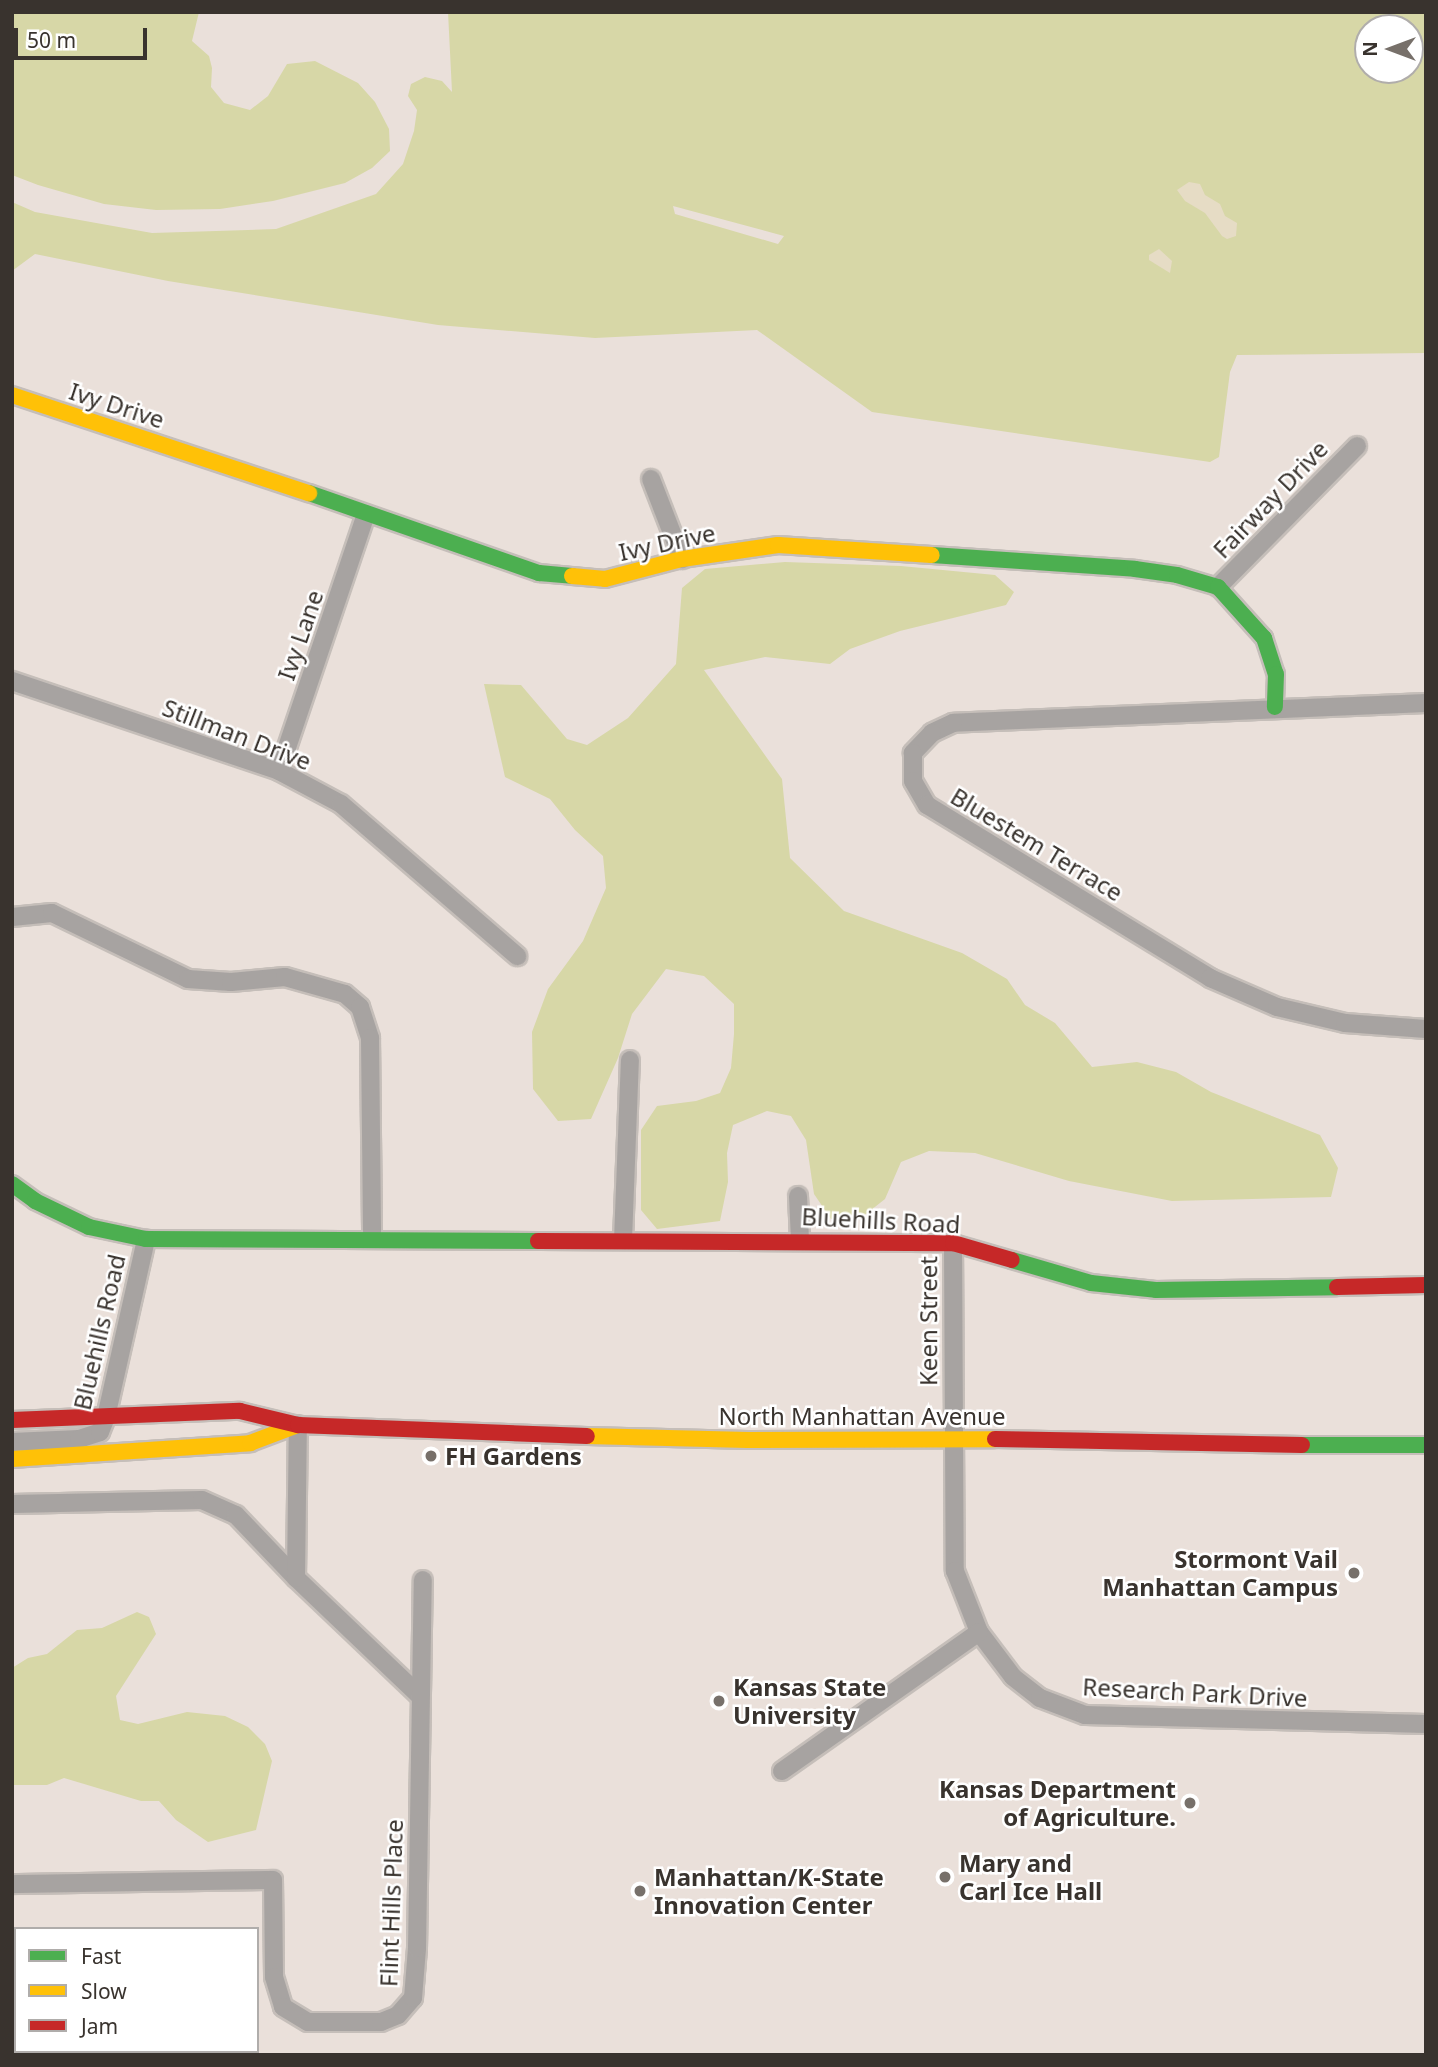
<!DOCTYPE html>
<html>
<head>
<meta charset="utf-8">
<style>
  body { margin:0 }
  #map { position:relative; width:1438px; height:2067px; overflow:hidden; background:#eae0da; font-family:"Noto Sans",sans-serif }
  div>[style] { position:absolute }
  .green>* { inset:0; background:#d7d7a7 }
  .sand>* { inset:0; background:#e6dcc5 }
  .roads { filter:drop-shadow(2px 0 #c5beb9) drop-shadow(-2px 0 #c5beb9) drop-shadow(0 2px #c5beb9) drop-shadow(0 -2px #c5beb9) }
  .street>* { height:18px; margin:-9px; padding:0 9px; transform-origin:9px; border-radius:9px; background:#a7a3a1 }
  .fast>* { height:16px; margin:-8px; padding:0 8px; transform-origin:8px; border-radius:8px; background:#4caf50 }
  .slow>* { height:16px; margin:-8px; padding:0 8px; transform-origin:8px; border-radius:8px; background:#ffc107 }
  .jam>* { height:16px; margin:-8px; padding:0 8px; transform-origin:8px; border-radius:8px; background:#c62828 }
  .dots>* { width:19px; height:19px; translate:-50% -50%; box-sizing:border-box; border:4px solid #fff; border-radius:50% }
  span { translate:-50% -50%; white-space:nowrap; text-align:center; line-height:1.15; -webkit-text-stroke:5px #fff; paint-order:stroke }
  .street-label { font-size:24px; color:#39332e }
  .poi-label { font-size:24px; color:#39332e; font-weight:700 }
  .left { translate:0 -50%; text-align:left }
  .right { translate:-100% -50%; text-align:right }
  .frame { position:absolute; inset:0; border:14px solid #39332e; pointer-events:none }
  .legend { position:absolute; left:14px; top:1927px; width:245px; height:126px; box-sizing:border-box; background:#fff; border:2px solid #b0adab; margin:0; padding:9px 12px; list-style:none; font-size:21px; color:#39332e }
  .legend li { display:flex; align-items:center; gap:14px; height:35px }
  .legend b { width:35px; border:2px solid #b0adab }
  .north { position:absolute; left:1354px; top:14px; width:70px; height:70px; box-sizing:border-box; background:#fff; border:2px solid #b0adab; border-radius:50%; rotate:270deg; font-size:19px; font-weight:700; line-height:28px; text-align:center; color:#39332e }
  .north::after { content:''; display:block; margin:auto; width:24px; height:32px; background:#77706a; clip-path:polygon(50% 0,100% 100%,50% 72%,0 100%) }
  .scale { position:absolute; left:14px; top:28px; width:133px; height:32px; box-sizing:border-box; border:4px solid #39332e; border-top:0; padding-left:9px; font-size:21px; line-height:24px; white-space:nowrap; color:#39332e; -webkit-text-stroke:5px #fff; paint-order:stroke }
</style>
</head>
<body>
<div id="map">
  <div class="green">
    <div style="clip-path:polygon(12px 12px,199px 12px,192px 41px,209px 56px,212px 68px,211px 87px,224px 103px,250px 110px,268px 96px,287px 64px,315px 61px,358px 83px,375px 102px,389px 129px,390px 151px,372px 168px,345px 183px,273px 201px,220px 209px,156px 210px,104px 204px,38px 185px,12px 175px)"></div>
    <div style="clip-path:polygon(evenodd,448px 12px,1426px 12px,1426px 353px,1237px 355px,1230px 372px,1219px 457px,1210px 462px,872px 412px,757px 330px,595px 338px,438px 325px,168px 281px,35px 254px,12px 271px,12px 202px,35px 212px,152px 233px,276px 229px,376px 194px,403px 164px,414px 131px,417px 110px,408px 96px,411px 84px,425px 77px,442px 81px,452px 92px,448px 12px,1368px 28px,1410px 28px,1410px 70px,1368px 70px,1368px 28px,448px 12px,673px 206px,784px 236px,778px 244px,675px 214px,673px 206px)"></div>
    <div style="clip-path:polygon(785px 562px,901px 566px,995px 575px,1014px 592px,1006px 605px,900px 631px,850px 649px,830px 664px,765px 657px,704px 670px,782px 779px,790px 858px,844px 911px,962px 953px,1007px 979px,1025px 1005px,1055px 1023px,1092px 1067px,1137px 1062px,1176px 1072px,1211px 1092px,1320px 1135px,1338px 1168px,1331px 1197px,1172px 1201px,1069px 1181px,975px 1153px,929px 1151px,901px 1162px,885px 1199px,861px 1218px,831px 1219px,814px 1194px,806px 1140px,791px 1116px,767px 1111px,733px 1125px,727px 1153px,728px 1182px,720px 1221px,657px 1229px,641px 1210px,641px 1130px,657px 1106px,696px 1101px,720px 1093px,731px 1068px,734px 1034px,734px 1004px,704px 976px,666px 969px,632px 1014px,618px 1058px,591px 1119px,558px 1121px,533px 1089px,532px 1032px,548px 989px,583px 941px,606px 888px,603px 856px,575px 830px,550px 799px,505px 777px,484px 684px,521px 685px,567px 739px,587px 745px,628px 718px,676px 664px,682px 588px,705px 569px)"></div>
    <div style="clip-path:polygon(137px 1612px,149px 1617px,156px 1634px,116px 1696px,120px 1720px,138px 1724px,187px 1712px,225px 1716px,248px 1727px,265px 1744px,272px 1761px,256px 1830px,208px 1842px,176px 1820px,159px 1801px,141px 1801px,64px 1778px,47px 1785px,12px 1785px,12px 1668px,28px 1658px,47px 1654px,77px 1630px,102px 1628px)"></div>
  </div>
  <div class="sand">
    <div style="clip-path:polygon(1189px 182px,1200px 184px,1205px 195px,1220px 204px,1225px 216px,1237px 223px,1236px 236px,1227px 239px,1222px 236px,1205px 213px,1185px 201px,1177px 190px)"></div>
    <div style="clip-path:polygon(1159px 249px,1172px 261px,1170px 273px,1149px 260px,1149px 255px)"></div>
  </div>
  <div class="roads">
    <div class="street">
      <div style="left:651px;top:479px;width:86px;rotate:68.8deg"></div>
      <div style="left:1218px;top:587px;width:198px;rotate:-45.4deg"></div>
      <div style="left:12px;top:681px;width:282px;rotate:18.6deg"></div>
      <div style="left:279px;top:771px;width:70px;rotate:28deg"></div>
      <div style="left:341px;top:804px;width:233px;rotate:40.8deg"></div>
      <div style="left:1426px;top:703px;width:473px;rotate:177.6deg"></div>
      <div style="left:953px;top:723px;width:23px;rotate:155deg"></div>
      <div style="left:932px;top:733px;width:28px;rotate:134deg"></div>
      <div style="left:913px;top:753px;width:28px;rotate:90deg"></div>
      <div style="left:913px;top:781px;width:28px;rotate:60deg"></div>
      <div style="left:927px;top:805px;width:332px;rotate:31.4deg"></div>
      <div style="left:1210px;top:978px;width:73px;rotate:23.4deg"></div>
      <div style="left:1277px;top:1007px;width:70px;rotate:13.2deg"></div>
      <div style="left:1345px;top:1023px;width:81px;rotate:4.2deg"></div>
      <div style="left:279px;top:771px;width:271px;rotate:-71.3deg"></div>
      <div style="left:12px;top:917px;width:40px;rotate:-5.7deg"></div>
      <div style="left:52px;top:913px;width:151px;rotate:25.9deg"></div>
      <div style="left:188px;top:979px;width:43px;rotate:4deg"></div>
      <div style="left:231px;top:982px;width:54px;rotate:-5.3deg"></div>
      <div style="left:285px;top:977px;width:62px;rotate:15.8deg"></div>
      <div style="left:345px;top:994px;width:20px;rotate:41deg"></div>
      <div style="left:360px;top:1007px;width:33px;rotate:72deg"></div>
      <div style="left:370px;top:1038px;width:200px;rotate:89.4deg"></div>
      <div style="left:798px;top:1196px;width:44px;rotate:87.4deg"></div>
      <div style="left:623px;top:1240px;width:180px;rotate:-87.8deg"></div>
      <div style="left:953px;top:1243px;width:328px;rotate:89.7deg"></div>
      <div style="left:955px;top:1571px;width:66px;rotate:68.5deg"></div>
      <div style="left:979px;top:1632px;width:56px;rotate:52.9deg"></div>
      <div style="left:1013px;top:1677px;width:34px;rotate:38deg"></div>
      <div style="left:1040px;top:1698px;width:48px;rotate:20.7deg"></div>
      <div style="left:1085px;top:1715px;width:341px;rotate:1.5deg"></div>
      <div style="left:12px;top:1442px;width:67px;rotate:-2.6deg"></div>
      <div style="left:79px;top:1439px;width:22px;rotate:-18deg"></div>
      <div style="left:100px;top:1432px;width:16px;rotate:-68deg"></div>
      <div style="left:106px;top:1417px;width:182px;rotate:-77.3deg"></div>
      <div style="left:12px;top:1504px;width:190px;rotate:-1.2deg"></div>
      <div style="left:202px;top:1500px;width:37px;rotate:24deg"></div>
      <div style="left:236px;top:1515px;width:87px;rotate:46.4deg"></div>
      <div style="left:296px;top:1578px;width:171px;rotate:43.6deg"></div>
      <div style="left:296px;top:1578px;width:153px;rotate:-89.3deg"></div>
      <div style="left:782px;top:1771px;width:241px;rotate:-35.2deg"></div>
      <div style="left:12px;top:1884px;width:261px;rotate:-0.9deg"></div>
      <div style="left:273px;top:1880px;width:97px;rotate:89.4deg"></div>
      <div style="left:274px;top:1977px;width:31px;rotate:73deg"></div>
      <div style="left:283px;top:2007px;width:29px;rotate:31deg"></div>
      <div style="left:308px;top:2022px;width:73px"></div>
      <div style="left:381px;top:2022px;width:18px;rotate:-22deg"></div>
      <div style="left:398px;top:2015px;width:23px;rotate:-49deg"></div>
      <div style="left:413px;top:1998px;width:50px;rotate:-85.4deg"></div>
      <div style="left:417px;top:1948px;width:368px;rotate:-89.1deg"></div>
    </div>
    <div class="fast">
      <div style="left:309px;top:493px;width:244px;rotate:19.2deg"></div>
      <div style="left:539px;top:573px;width:33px;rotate:5deg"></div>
      <div style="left:932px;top:555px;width:203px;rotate:3.9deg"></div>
      <div style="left:1135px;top:569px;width:42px;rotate:8.1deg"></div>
      <div style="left:1177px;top:575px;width:43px;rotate:16.3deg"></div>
      <div style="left:1218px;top:587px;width:69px;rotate:48deg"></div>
      <div style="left:1264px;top:638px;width:38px;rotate:72deg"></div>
      <div style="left:1276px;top:674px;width:33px;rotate:92deg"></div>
      <div style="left:12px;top:1184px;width:29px;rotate:36deg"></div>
      <div style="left:35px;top:1201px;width:60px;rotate:25.7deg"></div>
      <div style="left:89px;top:1227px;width:58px;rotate:11.9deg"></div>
      <div style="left:146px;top:1239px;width:392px;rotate:0.3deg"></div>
      <div style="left:1012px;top:1260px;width:82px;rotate:16.2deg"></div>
      <div style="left:1091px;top:1283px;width:65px;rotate:6.1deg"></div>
      <div style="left:1156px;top:1290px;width:181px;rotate:-0.9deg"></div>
      <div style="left:1302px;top:1445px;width:124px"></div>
    </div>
    <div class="slow">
      <div style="left:12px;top:395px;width:313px;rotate:18.3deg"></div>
      <div style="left:572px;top:576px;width:33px;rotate:5deg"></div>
      <div style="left:605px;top:579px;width:80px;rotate:-14.6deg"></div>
      <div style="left:682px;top:559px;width:97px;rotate:-8.3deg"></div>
      <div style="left:778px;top:545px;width:154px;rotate:3.7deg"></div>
      <div style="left:587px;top:1436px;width:161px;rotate:1.4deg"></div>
      <div style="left:748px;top:1440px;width:247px;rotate:-0.2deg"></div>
      <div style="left:12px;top:1459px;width:239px;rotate:-3.8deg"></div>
      <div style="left:250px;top:1443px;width:51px;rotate:-20.6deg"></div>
    </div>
    <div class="jam">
      <div style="left:538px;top:1241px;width:415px;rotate:0.3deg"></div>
      <div style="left:953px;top:1243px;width:61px;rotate:16.1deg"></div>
      <div style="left:1337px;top:1287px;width:89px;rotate:-1.3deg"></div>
      <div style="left:12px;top:1420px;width:228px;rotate:-2.3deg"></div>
      <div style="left:240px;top:1411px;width:60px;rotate:13.6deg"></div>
      <div style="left:298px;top:1425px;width:289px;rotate:2.2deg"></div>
      <div style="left:995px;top:1439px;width:307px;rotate:1.1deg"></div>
    </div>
  </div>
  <div class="dots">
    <div style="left:431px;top:1456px;background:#77706a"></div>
    <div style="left:1354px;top:1573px;background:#77706a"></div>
    <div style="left:719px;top:1701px;background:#77706a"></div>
    <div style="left:1190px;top:1803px;background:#77706a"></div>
    <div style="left:945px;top:1877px;background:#77706a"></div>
    <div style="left:640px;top:1891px;background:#77706a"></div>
  </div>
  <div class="street-label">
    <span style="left:117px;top:405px;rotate:18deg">Ivy Drive</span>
    <span style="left:1270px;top:499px;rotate:-46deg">Fairway Drive</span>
    <span style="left:667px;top:542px;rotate:-12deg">Ivy Drive</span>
    <span style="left:300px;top:635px;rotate:-71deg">Ivy Lane</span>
    <span style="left:237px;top:734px;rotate:21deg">Stillman Drive</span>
    <span style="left:1037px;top:844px;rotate:31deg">Bluestem Terrace</span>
    <span style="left:881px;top:1220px;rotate:3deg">Bluehills Road</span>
    <span style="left:928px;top:1321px;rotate:-90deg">Keen Street</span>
    <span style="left:99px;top:1332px;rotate:-77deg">Bluehills Road</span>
    <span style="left:862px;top:1416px">North Manhattan Avenue</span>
    <span style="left:1195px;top:1692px;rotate:3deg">Research Park Drive</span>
    <span style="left:391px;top:1903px;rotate:-88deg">Flint Hills Place</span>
  </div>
  <div class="poi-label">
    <span class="left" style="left:445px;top:1456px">FH Gardens</span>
    <span class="right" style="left:1338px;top:1573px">Stormont Vail<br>Manhattan Campus</span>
    <span class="left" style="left:733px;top:1701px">Kansas State<br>University</span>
    <span class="right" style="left:1176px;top:1803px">Kansas Department<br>of Agriculture.</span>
    <span class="left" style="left:959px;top:1877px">Mary and<br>Carl Ice Hall</span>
    <span class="left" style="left:654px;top:1891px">Manhattan/K-State<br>Innovation Center</span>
  </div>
  <div class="frame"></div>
  <ul class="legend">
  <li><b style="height:9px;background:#4caf50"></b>Fast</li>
  <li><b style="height:9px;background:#ffc107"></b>Slow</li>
  <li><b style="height:9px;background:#c62828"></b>Jam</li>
  </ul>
  <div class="north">N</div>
  <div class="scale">50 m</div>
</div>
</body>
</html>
